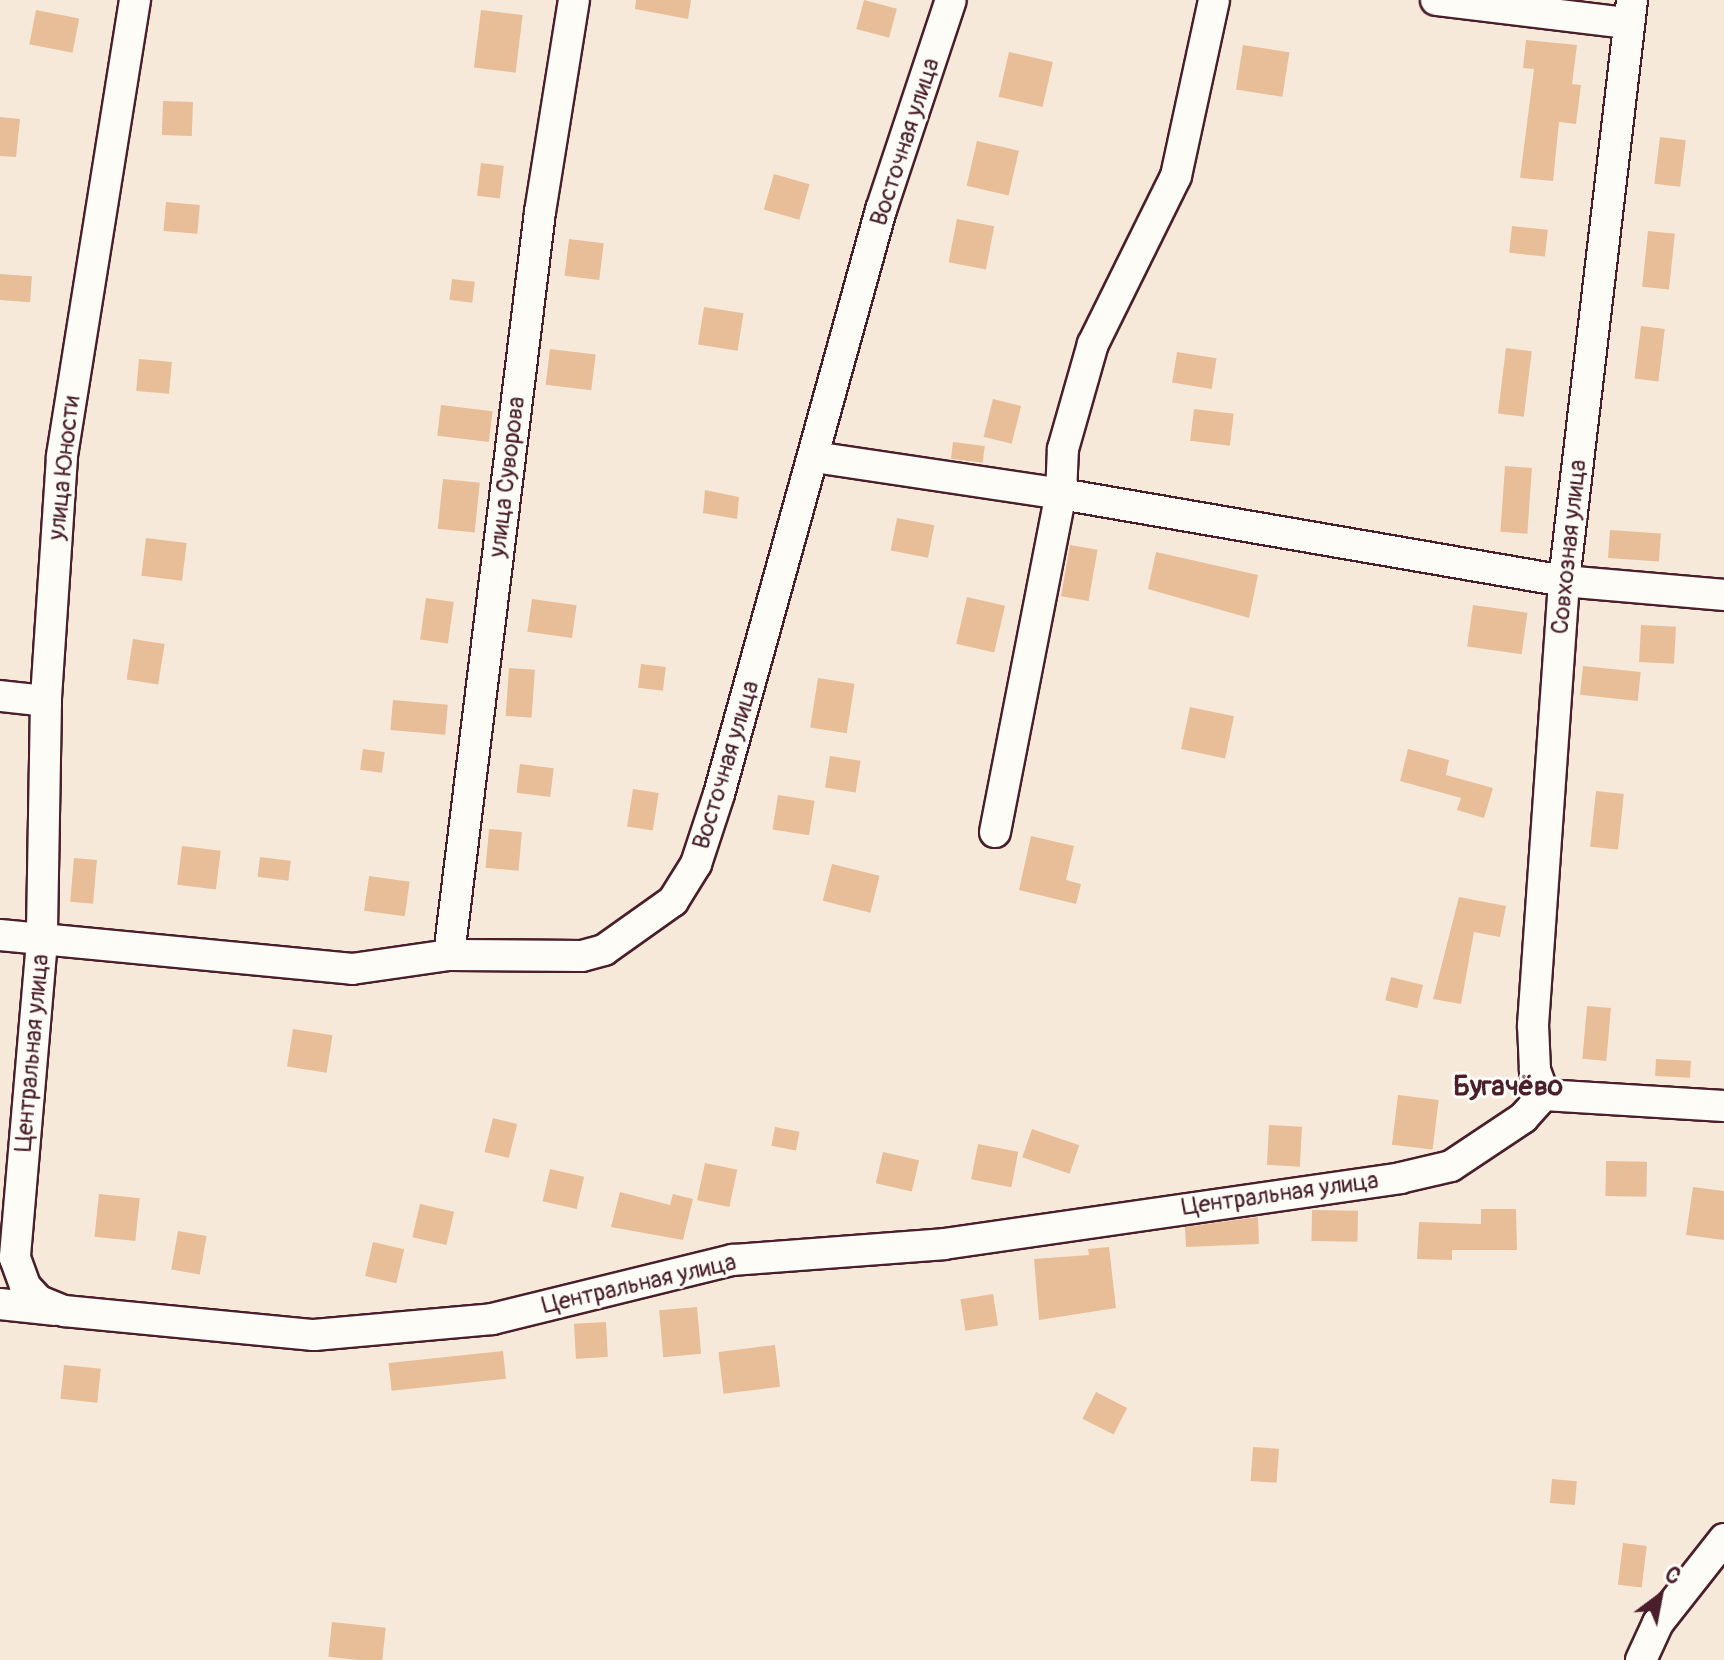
<!DOCTYPE html>
<html>
<head>
<meta charset="utf-8">
<style>
  body { margin:0 }
  #map { position:relative; width:1724px; height:1660px; overflow:hidden; background:#f7e9da; font-family:Pangolin,sans-serif }
  div>[style] { position:absolute }
  .building>* { inset:0; background:#e8be98; transform-origin:0 0 }
  .roads { filter:drop-shadow(2px 0 #4a1f2b) drop-shadow(-2px 0 #4a1f2b) drop-shadow(0 2px #4a1f2b) drop-shadow(0 -2px #4a1f2b) }
  .minor>* { height:30px; margin:-15px; padding:0 15px; transform-origin:15px; border-radius:15px; background:#fdfcf7 }
  span { translate:-50% -50%; white-space:nowrap; text-align:center; line-height:1.15; -webkit-text-stroke:6px #fdfcf7; paint-order:stroke }
  .street-label { font-size:24px; color:#4a1f2b }
  .quarter-label { font-size:28px; color:#4a1f2b; font-weight:700 }
  .north { position:absolute; left:1620px; top:1556px; width:80px; height:80px; -webkit-text-stroke:6px #fdfcf7; paint-order:stroke; rotate:32deg; font-size:22px; font-weight:700; line-height:32px; text-align:center; color:#4a1f2b }
  .north::after { content:''; display:block; margin:auto; width:28px; height:36px; background:#4a1f2b; clip-path:polygon(50% 0,100% 100%,50% 72%,0 100%) }
</style>
</head>
<body>
<div id="map">
  <div class="building">
    <div style="clip-path:polygon(636px 0,691px 0,688px 19px,635px 9px)"></div>
    <div style="left:864px;top:0;width:34px;height:30px;rotate:15deg"></div>
    <div style="left:36px;top:10px;width:44px;height:35px;rotate:11deg"></div>
    <div style="left:481px;top:10px;width:42px;height:58px;rotate:7deg"></div>
    <div style="clip-path:polygon(1526px 40px,1577px 45px,1572px 84px,1581px 85px,1576px 124px,1559px 122px,1553px 181px,1520px 178px,1534px 69px,1523px 68px)"></div>
    <div style="left:1243px;top:45px;width:47px;height:45px;rotate:9deg"></div>
    <div style="left:1009px;top:52px;width:45px;height:46px;rotate:13deg"></div>
    <div style="left:163px;top:101px;width:30px;height:34px;rotate:2deg"></div>
    <div style="clip-path:polygon(0 117px,20px 119px,16px 157px,0 156px)"></div>
    <div style="left:1660px;top:137px;width:26px;height:47px;rotate:7deg"></div>
    <div style="left:977px;top:141px;width:43px;height:46px;rotate:13deg"></div>
    <div style="left:481px;top:163px;width:23px;height:33px;rotate:7deg"></div>
    <div style="left:774px;top:174px;width:37px;height:37px;rotate:16deg"></div>
    <div style="left:166px;top:202px;width:34px;height:29px;rotate:5deg"></div>
    <div style="left:957px;top:219px;width:38px;height:44px;rotate:11deg"></div>
    <div style="left:1512px;top:226px;width:36px;height:27px;rotate:6deg"></div>
    <div style="left:1648px;top:231px;width:27px;height:56px;rotate:6deg"></div>
    <div style="left:569px;top:239px;width:35px;height:37px;rotate:7deg"></div>
    <div style="left:0;top:274px;width:32px;height:26px;rotate:4deg"></div>
    <div style="left:452px;top:279px;width:23px;height:21px;rotate:7deg"></div>
    <div style="left:704px;top:307px;width:40px;height:38px;rotate:9deg"></div>
    <div style="left:1641px;top:326px;width:24px;height:53px;rotate:7deg"></div>
    <div style="left:1506px;top:348px;width:26px;height:66px;rotate:7deg"></div>
    <div style="left:550px;top:349px;width:46px;height:36px;rotate:7deg"></div>
    <div style="left:1177px;top:352px;width:40px;height:31px;rotate:9deg"></div>
    <div style="left:139px;top:359px;width:33px;height:32px;rotate:5deg"></div>
    <div style="left:993px;top:399px;width:29px;height:39px;rotate:14deg"></div>
    <div style="left:441px;top:405px;width:52px;height:31px;rotate:7deg"></div>
    <div style="left:1194px;top:409px;width:40px;height:32px;rotate:7deg"></div>
    <div style="left:953px;top:442px;width:32px;height:17px;rotate:7deg"></div>
    <div style="left:1505px;top:466px;width:27px;height:66px;rotate:4deg"></div>
    <div style="left:443px;top:479px;width:37px;height:50px;rotate:6deg"></div>
    <div style="clip-path:polygon(705px 490px,739px 497px,737px 519px,703px 513px)"></div>
    <div style="left:897px;top:518px;width:38px;height:33px;rotate:11deg"></div>
    <div style="left:1610px;top:530px;width:51px;height:28px;rotate:4deg"></div>
    <div style="left:146px;top:538px;width:41px;height:38px;rotate:7deg"></div>
    <div style="left:1070px;top:545px;width:28px;height:52px;rotate:10deg"></div>
    <div style="clip-path:polygon(1156px 552px,1258px 575px,1249px 618px,1148px 589px)"></div>
    <div style="left:967px;top:597px;width:39px;height:48px;rotate:13deg"></div>
    <div style="left:426px;top:598px;width:28px;height:42px;rotate:8deg"></div>
    <div style="left:532px;top:599px;width:45px;height:33px;rotate:8deg"></div>
    <div style="left:1473px;top:605px;width:55px;height:42px;rotate:8deg"></div>
    <div style="left:1641px;top:625px;width:35px;height:37px;rotate:3deg"></div>
    <div style="left:133px;top:639px;width:32px;height:41px;rotate:9deg"></div>
    <div style="left:641px;top:664px;width:25px;height:24px;rotate:7deg"></div>
    <div style="left:1583px;top:666px;width:58px;height:29px;rotate:6deg"></div>
    <div style="left:509px;top:668px;width:26px;height:48px;rotate:4deg"></div>
    <div style="left:818px;top:678px;width:37px;height:50px;rotate:9deg"></div>
    <div style="left:393px;top:700px;width:55px;height:30px;rotate:5deg"></div>
    <div style="left:1190px;top:707px;width:45px;height:43px;rotate:12deg"></div>
    <div style="left:363px;top:749px;width:22px;height:21px;rotate:8deg"></div>
    <div style="clip-path:polygon(1408px 749px,1449px 760px,1446px 775px,1493px 788px,1484px 818px,1457px 810px,1461px 798px,1400px 781px)"></div>
    <div style="left:830px;top:756px;width:31px;height:32px;rotate:9deg"></div>
    <div style="left:520px;top:764px;width:34px;height:29px;rotate:7deg"></div>
    <div style="left:633px;top:789px;width:26px;height:38px;rotate:9deg"></div>
    <div style="left:1596px;top:791px;width:28px;height:56px;rotate:6deg"></div>
    <div style="left:778px;top:795px;width:37px;height:35px;rotate:9deg"></div>
    <div style="left:489px;top:829px;width:33px;height:39px;rotate:5deg"></div>
    <div style="clip-path:polygon(1031px 836px,1074px 846px,1066px 880px,1081px 884px,1076px 904px,1019px 890px)"></div>
    <div style="left:182px;top:846px;width:39px;height:39px;rotate:7deg"></div>
    <div style="left:260px;top:857px;width:31px;height:20px;rotate:7deg"></div>
    <div style="left:74px;top:858px;width:23px;height:44px;rotate:5deg"></div>
    <div style="left:832px;top:864px;width:49px;height:38px;rotate:14deg"></div>
    <div style="left:369px;top:876px;width:41px;height:35px;rotate:8deg"></div>
    <div style="clip-path:polygon(1459px 897px,1506px 906px,1500px 937px,1474px 932px,1461px 1004px,1433px 999px)"></div>
    <div style="left:1391px;top:977px;width:33px;height:24px;rotate:14deg"></div>
    <div style="left:1587px;top:1006px;width:24px;height:53px;rotate:5deg"></div>
    <div style="left:293px;top:1029px;width:40px;height:38px;rotate:9deg"></div>
    <div style="left:1656px;top:1059px;width:35px;height:17px;rotate:3deg"></div>
    <div style="left:1398px;top:1095px;width:41px;height:50px;rotate:7deg"></div>
    <div style="left:493px;top:1118px;width:25px;height:35px;rotate:14deg"></div>
    <div style="left:1269px;top:1125px;width:33px;height:40px;rotate:3deg"></div>
    <div style="left:775px;top:1127px;width:25px;height:19px;rotate:11deg"></div>
    <div style="left:1032px;top:1129px;width:50px;height:30px;rotate:19deg"></div>
    <div style="left:978px;top:1144px;width:41px;height:36px;rotate:11deg"></div>
    <div style="left:883px;top:1152px;width:37px;height:32px;rotate:13deg"></div>
    <div style="left:1606px;top:1161px;width:41px;height:35px;rotate:1deg"></div>
    <div style="left:705px;top:1163px;width:33px;height:38px;rotate:12deg"></div>
    <div style="left:550px;top:1169px;width:35px;height:33px;rotate:13deg"></div>
    <div style="clip-path:polygon(1693px 1187px,1724px 1191px,1724px 1240px,1686px 1235px)"></div>
    <div style="clip-path:polygon(620px 1192px,670px 1205px,673px 1194px,693px 1199px,683px 1240px,611px 1227px)"></div>
    <div style="left:99px;top:1194px;width:41px;height:43px;rotate:6deg"></div>
    <div style="left:420px;top:1204px;width:35px;height:34px;rotate:13deg"></div>
    <div style="clip-path:polygon(1481px 1209px,1516px 1209px,1517px 1250px,1452px 1250px,1452px 1260px,1417px 1259px,1419px 1222px,1481px 1224px)"></div>
    <div style="left:1312px;top:1210px;width:46px;height:31px;rotate:1deg"></div>
    <div style="clip-path:polygon(1258px 1217px,1259px 1244px,1186px 1247px,1185px 1227px)"></div>
    <div style="left:178px;top:1231px;width:29px;height:39px;rotate:10deg"></div>
    <div style="left:373px;top:1242px;width:32px;height:35px;rotate:13deg"></div>
    <div style="clip-path:polygon(1109px 1247px,1116px 1308px,1039px 1320px,1034px 1259px,1089px 1255px,1088px 1249px)"></div>
    <div style="left:993px;top:1294px;width:32px;height:33px;rotate:81deg"></div>
    <div style="left:697px;top:1307px;width:47px;height:38px;rotate:85deg"></div>
    <div style="left:606px;top:1322px;width:35px;height:32px;rotate:87deg"></div>
    <div style="left:775px;top:1345px;width:42px;height:57px;rotate:83deg"></div>
    <div style="left:503px;top:1351px;width:28px;height:115px;rotate:84deg"></div>
    <div style="left:64px;top:1365px;width:37px;height:34px;rotate:6deg"></div>
    <div style="left:1096px;top:1392px;width:35px;height:30px;rotate:27deg"></div>
    <div style="left:1253px;top:1447px;width:26px;height:34px;rotate:4deg"></div>
    <div style="left:1552px;top:1479px;width:25px;height:24px;rotate:5deg"></div>
    <div style="left:1623px;top:1543px;width:24px;height:42px;rotate:7deg"></div>
    <div style="left:332px;top:1622px;width:54px;height:35px;rotate:6deg"></div>
  </div>
  <div class="roads">
    <div class="minor">
      <div style="left:135px;top:0;width:463px;rotate:99.1deg"></div>
      <div style="left:62px;top:457px;width:245px;rotate:93.8deg"></div>
      <div style="left:46px;top:701px;width:240px;rotate:91deg"></div>
      <div style="left:42px;top:941px;width:318px;rotate:94.9deg"></div>
      <div style="left:15px;top:1258px;width:30px;rotate:70deg"></div>
      <div style="left:25px;top:1286px;width:21px;rotate:47deg"></div>
      <div style="left:39px;top:1301px;width:27px;rotate:22deg"></div>
      <div style="left:64px;top:1311px;width:251px;rotate:5.5deg"></div>
      <div style="left:314px;top:1335px;width:179px;rotate:-5.1deg"></div>
      <div style="left:492px;top:1319px;width:248px;rotate:-13.8deg"></div>
      <div style="left:733px;top:1260px;width:212px;rotate:-4.3deg"></div>
      <div style="left:944px;top:1244px;width:461px;rotate:-8.2deg"></div>
      <div style="left:1400px;top:1178px;width:52px;rotate:-13.2deg"></div>
      <div style="left:1451px;top:1166px;width:87px;rotate:-33.7deg"></div>
      <div style="left:1523px;top:1118px;width:31px;rotate:-48deg"></div>
      <div style="left:1544px;top:1095px;width:180px;rotate:3.5deg"></div>
      <div style="left:1436px;top:0;width:192px;rotate:6.9deg"></div>
      <div style="left:814px;top:457px;width:250px;rotate:8.5deg"></div>
      <div style="left:1061px;top:494px;width:510px;rotate:9.81deg"></div>
      <div style="left:1564px;top:581px;width:161px;rotate:5deg"></div>
      <div style="left:0;top:696px;width:46px;rotate:6.2deg"></div>
      <div style="left:995px;top:832px;width:344px;rotate:-79deg"></div>
      <div style="left:1061px;top:494px;width:45px;rotate:-87.5deg"></div>
      <div style="left:1063px;top:449px;width:109px;rotate:-74.1deg"></div>
      <div style="left:1093px;top:344px;width:187px;rotate:-63.7deg"></div>
      <div style="left:1176px;top:176px;width:180px;rotate:-77.8deg"></div>
      <div style="left:0;top:935px;width:354px;rotate:5.5deg"></div>
      <div style="left:352px;top:969px;width:98px;rotate:-8.2deg"></div>
      <div style="left:449px;top:955px;width:133px;rotate:0.4deg"></div>
      <div style="left:582px;top:956px;width:23px;rotate:-15deg"></div>
      <div style="left:604px;top:950px;width:85px;rotate:-35.4deg"></div>
      <div style="left:673px;top:901px;width:44px;rotate:-58.1deg"></div>
      <div style="left:696px;top:864px;width:74px;rotate:-71.8deg"></div>
      <div style="left:719px;top:794px;width:606px;rotate:-74.5deg"></div>
      <div style="left:881px;top:210px;width:221px;rotate:-71.6deg"></div>
      <div style="left:449px;top:955px;width:749px;rotate:-83.02deg"></div>
      <div style="left:540px;top:212px;width:215px;rotate:-80.9deg"></div>
      <div style="left:1544px;top:1095px;width:27px;rotate:-110deg"></div>
      <div style="left:1535px;top:1070px;width:45px;rotate:-92.5deg"></div>
      <div style="left:1533px;top:1025px;width:445px;rotate:-86deg"></div>
      <div style="left:1564px;top:581px;width:585px;rotate:-83.32deg"></div>
      <div style="left:0;top:1304px;width:54px;rotate:6.3deg"></div>
      <div style="left:1641px;top:1660px;width:41px;rotate:-65.3deg"></div>
      <div style="left:1658px;top:1623px;width:107px;rotate:-51.8deg"></div>
    </div>
  </div>
  <div class="street-label">
    <span style="left:905px;top:142px;rotate:-72deg">Восточная улица</span>
    <span style="left:64px;top:468px;rotate:-84deg">улица Юности</span>
    <span style="left:507px;top:477px;rotate:-83deg">улица Суворова</span>
    <span style="left:1569px;top:547px;rotate:-84deg">Совхозная улица</span>
    <span style="left:726px;top:765px;rotate:-73deg">Восточная улица</span>
    <span style="left:32px;top:1053px;rotate:-85deg">Центральная улица</span>
    <span style="left:1280px;top:1194px;rotate:-8deg">Центральная улица</span>
    <span style="left:639px;top:1284px;rotate:-13deg">Центральная улица</span>
  </div>
  <div class="quarter-label">
    <span style="left:1508px;top:1087px">Бугачёво</span>
  </div>
  <div class="north">С</div>
</div>
</body>
</html>
